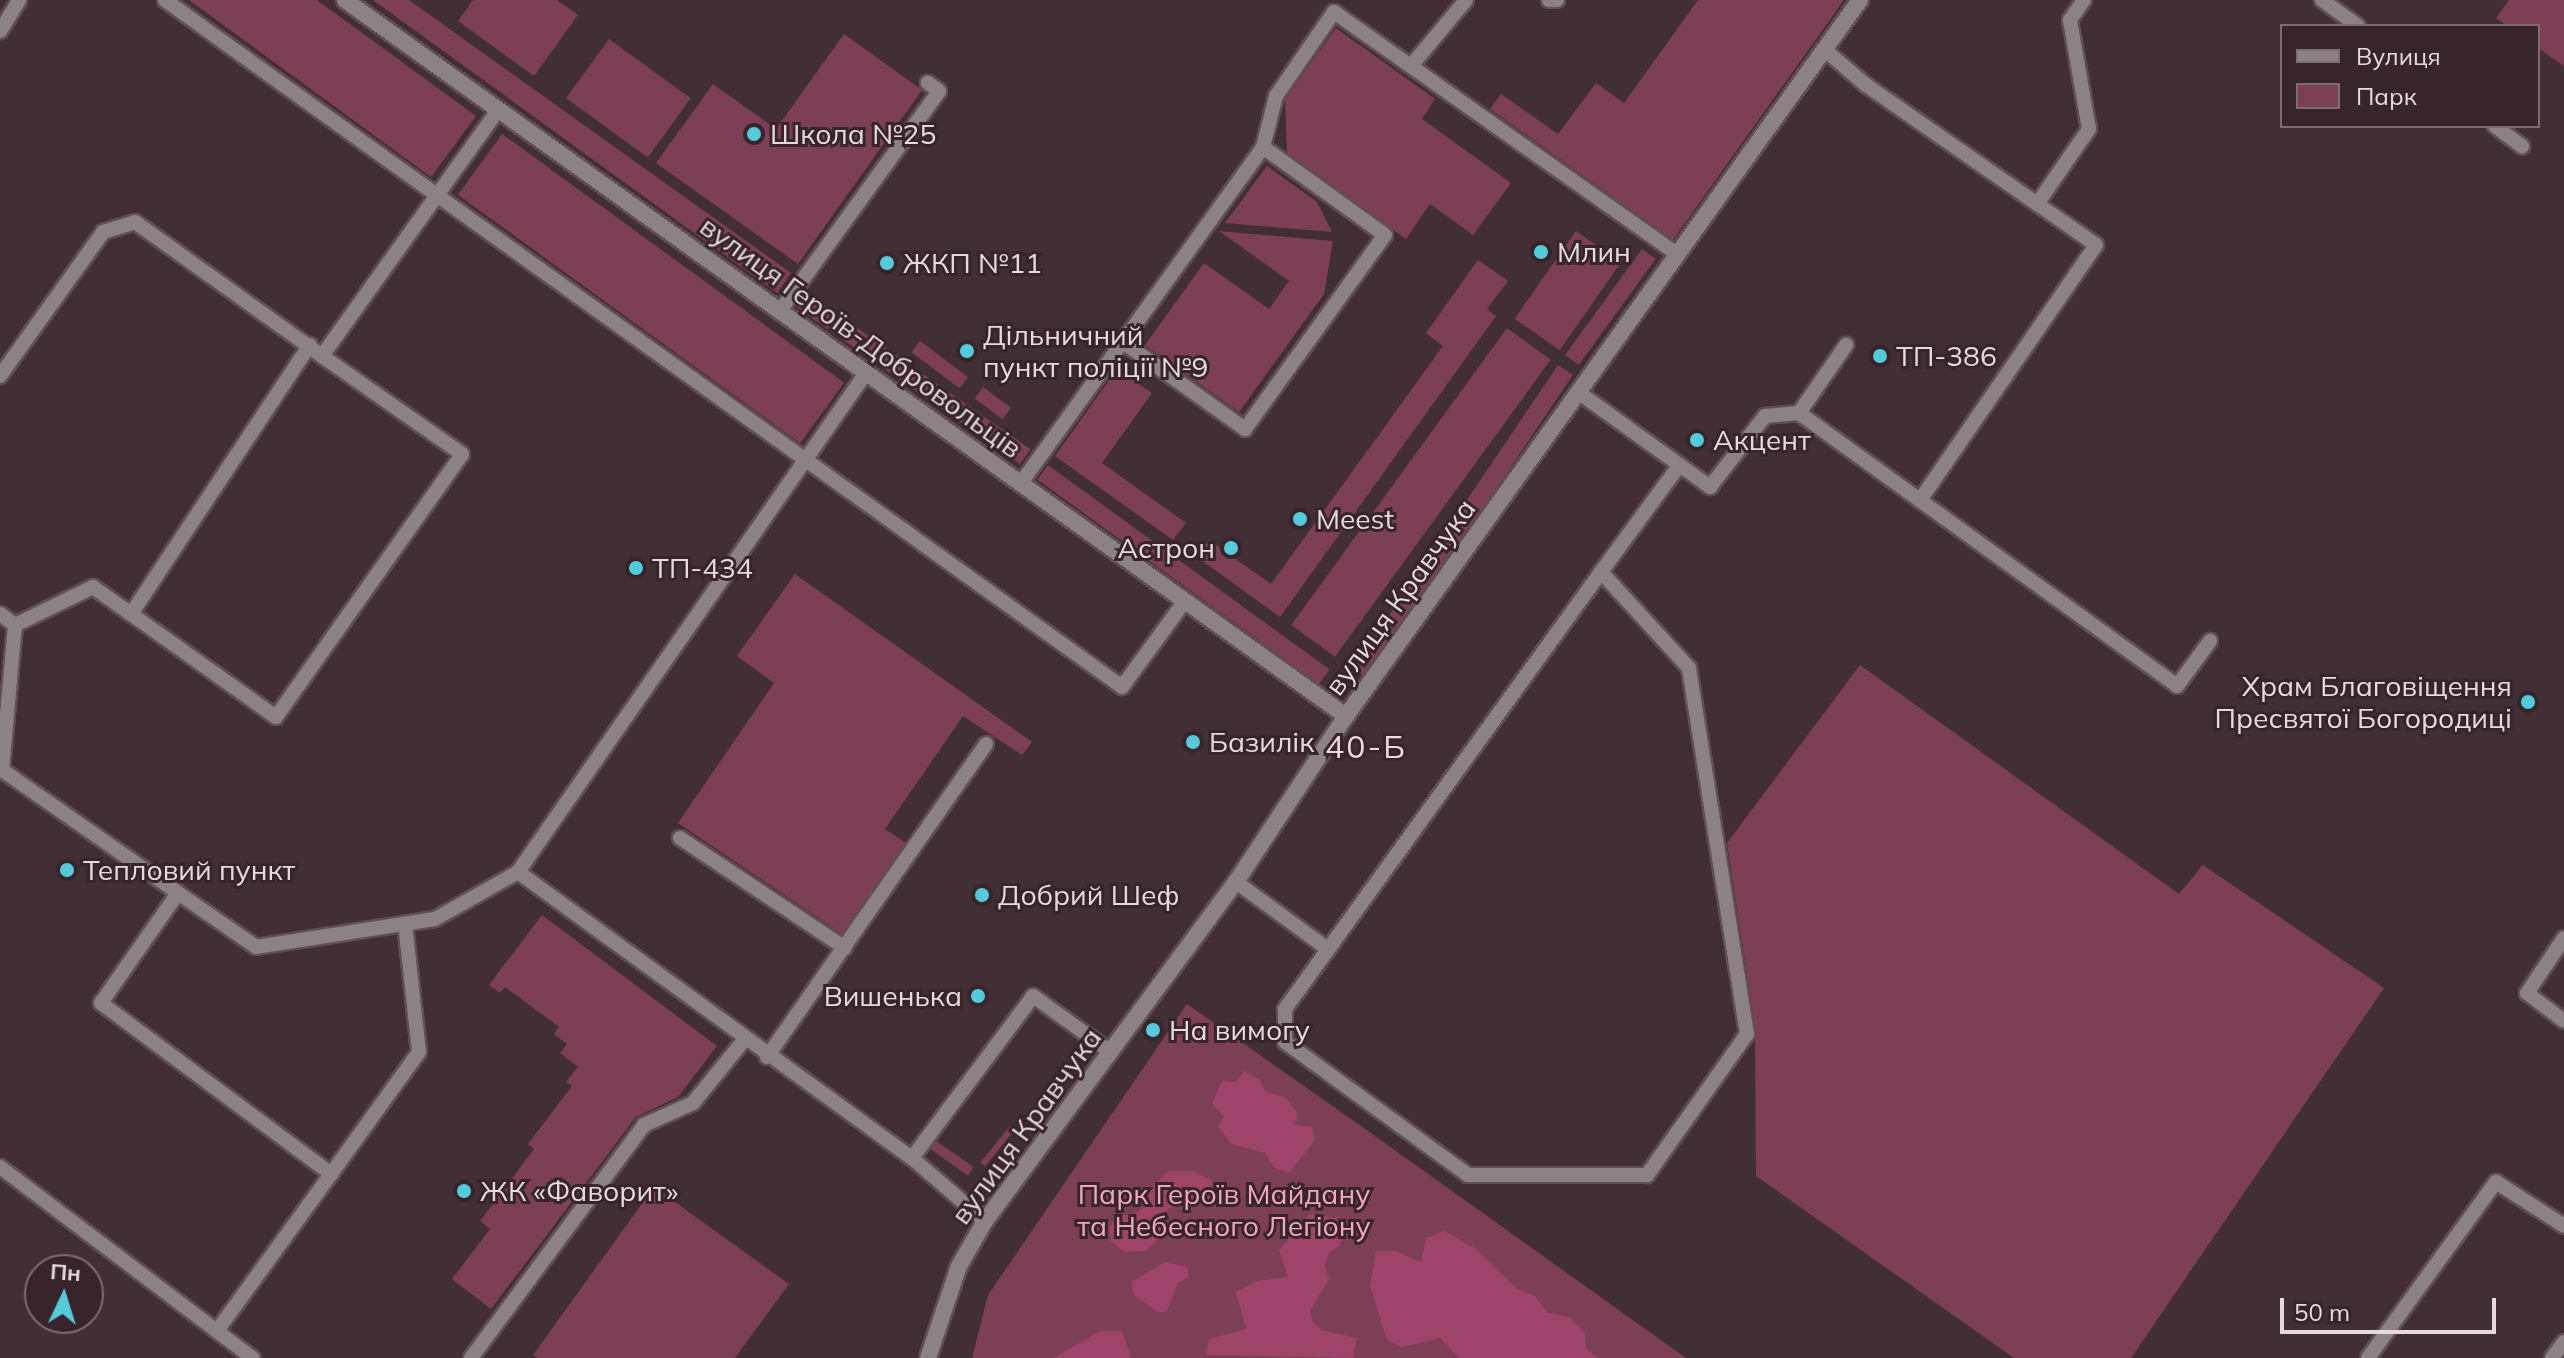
<!DOCTYPE html>
<html>
<head>
<meta charset="utf-8">
<style>
  body { margin:0 }
  #map { position:relative; width:2564px; height:1358px; overflow:hidden; background:#422f35; font-family:Mulish,sans-serif }
  div>[style] { position:absolute }
  .green>* { inset:0; background:#7c3f56; transform-origin:0 0 }
  .forest>* { inset:0; background:#9e4468 }
  .roads { filter:drop-shadow(2px 0 #604e53) drop-shadow(-2px 0 #604e53) drop-shadow(0 2px #604e53) drop-shadow(0 -2px #604e53) }
  .service>* { height:14px; margin:-7px; padding:0 7px; transform-origin:7px; border-radius:7px; background:#8c8285 }
  .minor>* { height:16px; margin:-8px; padding:0 8px; transform-origin:8px; border-radius:8px; background:#8c8285 }
  .tertiary>* { height:16px; margin:-8px; padding:0 8px; transform-origin:8px; border-radius:8px; background:#8c8285 }
  .dots>* { width:22px; height:22px; translate:-50% -50%; box-sizing:border-box; border:4px solid #37252b; border-radius:50% }
  span { translate:-50% -50%; white-space:nowrap; text-align:center; line-height:1.15; -webkit-text-stroke:6px #37252b; paint-order:stroke }
  .poi-label { font-size:28px; color:#e6dadd }
  .left { translate:0 -50%; text-align:left }
  .right { translate:-100% -50%; text-align:right }
  .street-label { font-size:28px; color:#e6dadd }
  .park-label { font-size:28px; color:#f1a6bf }
  .quarter-label { font-size:32px; color:#f0d8df; letter-spacing:2px }
  .legend { position:absolute; left:2280px; top:24px; width:260px; height:104px; box-sizing:border-box; background:#37252b; border:2px solid #7d6d72; margin:0; padding:10px 14px; list-style:none; font-size:24px; color:#e6dadd }
  .legend li { display:flex; align-items:center; gap:16px; height:40px }
  .legend b { width:40px; border:2px solid #7d6d72 }
  .north { position:absolute; left:24px; top:1254px; width:80px; height:80px; box-sizing:border-box; background:#37252b; border:2px solid #7d6d72; border-radius:50%; rotate:4deg; font-size:22px; font-weight:700; line-height:32px; text-align:center; color:#e6dadd }
  .north::after { content:''; display:block; margin:auto; width:28px; height:36px; background:#53cbdb; clip-path:polygon(50% 0,100% 100%,50% 72%,0 100%) }
  .scale { position:absolute; left:2280px; top:1298px; width:216px; height:36px; box-sizing:border-box; border:4px solid #e6dadd; border-top:0; padding-left:10px; font-size:24px; line-height:28px; white-space:nowrap; color:#e6dadd; -webkit-text-stroke:6px #37252b; paint-order:stroke }
</style>
</head>
<body>
<div id="map">
  <div class="green">
    <div style="clip-path:polygon(189px 0,317px 0,476px 116px,431px 177px)"></div>
    <div style="clip-path:polygon(373px 0,409px 0,791px 273px,777px 293px)"></div>
    <div style="clip-path:polygon(473px 0,557px 0,578px 15px,534px 76px,458px 21px)"></div>
    <div style="clip-path:polygon(1698px 0,1844px 0,1673px 240px,1490px 109px,1501px 94px,1558px 134px,1596px 83px,1624px 103px)"></div>
    <div style="clip-path:polygon(2509px 0,2564px 0,2564px 66px,2538px 48px,2538px 26px,2508px 26px,2496px 18px)"></div>
    <div style="clip-path:polygon(1336px 28px,1435px 99px,1422px 119px,1511px 183px,1473px 235px,1430px 204px,1406px 239px,1287px 154px,1285px 99px)"></div>
    <div style="clip-path:polygon(844px 34px,922px 90px,798px 264px,656px 163px,713px 84px,776px 129px)"></div>
    <div style="left:609px;top:39px;width:101px;height:73px;rotate:36deg"></div>
    <div style="left:502px;top:134px;width:423px;height:75px;rotate:36deg"></div>
    <div style="clip-path:polygon(1267px 166px,1317px 202px,1332px 232px,1225px 223px)"></div>
    <div style="clip-path:polygon(1219px 231px,1333px 241px,1324px 294px,1239px 412px,1145px 345px,1204px 263px,1269px 309px,1289px 281px)"></div>
    <div style="left:1576px;top:231px;width:55px;height:107px;rotate:35deg"></div>
    <div style="left:1642px;top:249px;width:17px;height:131px;rotate:36deg"></div>
    <div style="clip-path:polygon(1478px 260px,1508px 281px,1487px 309px,1496px 316px,1280px 617px,1197px 557px,1209px 540px,1271px 584px,1443px 346px,1426px 333px)"></div>
    <div style="left:806px;top:292px;width:274px;height:18px;rotate:35deg"></div>
    <div style="left:1507px;top:328px;width:54px;height:367px;rotate:36deg"></div>
    <div style="left:920px;top:341px;width:60px;height:14px;rotate:37deg"></div>
    <div style="left:1558px;top:365px;width:18px;height:367px;rotate:34deg"></div>
    <div style="clip-path:polygon(1117px 369px,1152px 393px,1102px 463px,1186px 523px,1173px 540px,1055px 456px)"></div>
    <div style="left:983px;top:387px;width:35px;height:14px;rotate:37deg"></div>
    <div style="left:1048px;top:465px;width:348px;height:18px;rotate:36deg"></div>
    <div style="clip-path:polygon(795px 574px,1032px 742px,1022px 755px,963px 716px,885px 829px,906px 843px,842px 934px,678px 823px,774px 683px,737px 656px)"></div>
    <div style="clip-path:polygon(1860px 665px,2179px 894px,2203px 865px,2384px 988px,2131px 1358px,2014px 1358px,1756px 1176px,1755px 1027px,1727px 843px)"></div>
    <div style="clip-path:polygon(542px 915px,717px 1046px,678px 1097px,636px 1117px,491px 1309px,452px 1279px,490px 1229px,480px 1221px,534px 1149px,528px 1144px,572px 1086px,566px 1082px,578px 1067px,560px 1053px,567px 1044px,554px 1034px,559px 1027px,505px 987px,500px 993px,489px 985px)"></div>
    <div style="clip-path:polygon(1187px 1004px,1351px 1119px,1686px 1358px,972px 1358px,988px 1295px)"></div>
    <div style="left:1010px;top:1126px;width:6px;height:47px;rotate:39deg"></div>
    <div style="left:932px;top:1138px;width:51px;height:10px;rotate:35deg"></div>
    <div style="clip-path:polygon(654px 1187px,789px 1284px,735px 1358px,538px 1358px,533px 1355px)"></div>
  </div>
  <div class="forest">
    <div style="clip-path:polygon(1244px 1071px,1259px 1079px,1266px 1092px,1285px 1097px,1298px 1114px,1294px 1125px,1312px 1127px,1315px 1140px,1289px 1173px,1273px 1167px,1265px 1153px,1231px 1144px,1218px 1126px,1224px 1117px,1212px 1103px,1222px 1081px,1236px 1082px)"></div>
    <div style="clip-path:polygon(1169px 1171px,1194px 1171px,1212px 1181px,1213px 1198px,1169px 1208px,1160px 1221px,1162px 1236px,1145px 1251px,1124px 1252px,1111px 1241px,1109px 1227px,1119px 1215px,1134px 1215px,1148px 1204px,1150px 1188px)"></div>
    <div style="clip-path:polygon(1310px 1214px,1336px 1218px,1343px 1232px,1340px 1246px,1329px 1253px,1325px 1266px,1329px 1280px,1310px 1310px,1313px 1323px,1321px 1330px,1357px 1338px,1353px 1358px,1206px 1355px,1209px 1339px,1246px 1329px,1236px 1292px,1257px 1281px,1288px 1277px,1279px 1250px)"></div>
    <div style="clip-path:polygon(1444px 1231px,1476px 1249px,1517px 1289px,1535px 1296px,1547px 1312px,1569px 1317px,1585px 1333px,1586px 1349px,1599px 1358px,1459px 1358px,1440px 1338px,1402px 1347px,1387px 1340px,1370px 1286px,1376px 1251px,1395px 1251px,1421px 1262px,1426px 1238px)"></div>
    <div style="clip-path:polygon(1165px 1262px,1187px 1267px,1189px 1278px,1178px 1283px,1167px 1312px,1157px 1312px,1134px 1295px,1131px 1282px)"></div>
    <div style="clip-path:polygon(1100px 1331px,1122px 1331px,1131px 1358px,1053px 1358px)"></div>
  </div>
  <div class="roads">
    <div class="service">
      <div style="left:165px;top:0;width:1178px;rotate:35.67deg"></div>
      <div style="left:1122px;top:687px;width:107px;rotate:-53.8deg"></div>
      <div style="left:1549px;top:0;width:8px"></div>
      <div style="left:2322px;top:0;width:44px;rotate:35.8deg"></div>
      <div style="left:0;top:31px;width:36px;rotate:-58deg"></div>
      <div style="left:1825px;top:50px;width:54px;rotate:40.5deg"></div>
      <div style="left:1866px;top:85px;width:280px;rotate:34.8deg"></div>
      <div style="left:2096px;top:245px;width:310px;rotate:124.6deg"></div>
      <div style="left:1411px;top:66px;width:86px;rotate:-50.2deg"></div>
      <div style="left:2495px;top:126px;width:34px;rotate:37deg"></div>
      <div style="left:2037px;top:204px;width:91px;rotate:-55.3deg"></div>
      <div style="left:2089px;top:129px;width:111px;rotate:-99.9deg"></div>
      <div style="left:2070px;top:20px;width:24px;rotate:-55deg"></div>
      <div style="left:780px;top:311px;width:271px;rotate:-54.1deg"></div>
      <div style="left:939px;top:91px;width:14px;rotate:-144deg"></div>
      <div style="left:1123px;top:342px;width:150px;rotate:35.5deg"></div>
      <div style="left:1245px;top:429px;width:239px;rotate:-54.2deg"></div>
      <div style="left:1385px;top:235px;width:150px;rotate:-144.2deg"></div>
      <div style="left:0;top:376px;width:177px;rotate:-54.4deg"></div>
      <div style="left:103px;top:232px;width:34px;rotate:-17deg"></div>
      <div style="left:135px;top:222px;width:230px;rotate:35.6deg"></div>
      <div style="left:1578px;top:392px;width:163px;rotate:35.7deg"></div>
      <div style="left:1710px;top:487px;width:90px;rotate:-52.2deg"></div>
      <div style="left:1765px;top:416px;width:34px;rotate:-5deg"></div>
      <div style="left:1799px;top:413px;width:466px;rotate:35.8deg"></div>
      <div style="left:2177px;top:686px;width:56px;rotate:-53.7deg"></div>
      <div style="left:1799px;top:413px;width:83px;rotate:-55.3deg"></div>
      <div style="left:1021px;top:483px;width:414px;rotate:-54.2deg"></div>
      <div style="left:1263px;top:147px;width:53px;rotate:-75.7deg"></div>
      <div style="left:1276px;top:96px;width:102px;rotate:-55.4deg"></div>
      <div style="left:1334px;top:12px;width:420px;rotate:35.2deg"></div>
      <div style="left:1601px;top:572px;width:130px;rotate:47.5deg"></div>
      <div style="left:1689px;top:668px;width:371px;rotate:81deg"></div>
      <div style="left:1747px;top:1034px;width:173px;rotate:125.3deg"></div>
      <div style="left:1647px;top:1175px;width:179px;rotate:180deg"></div>
      <div style="left:1468px;top:1175px;width:226px;rotate:-144deg"></div>
      <div style="left:1285px;top:1042px;width:33px;rotate:-90deg"></div>
      <div style="left:1285px;top:1009px;width:539px;rotate:-54.13deg"></div>
      <div style="left:1601px;top:572px;width:132px;rotate:-53.7deg"></div>
      <div style="left:0;top:614px;width:19px;rotate:36deg"></div>
      <div style="left:15px;top:625px;width:146px;rotate:95.1deg"></div>
      <div style="left:2px;top:770px;width:215px;rotate:34.9deg"></div>
      <div style="left:178px;top:893px;width:134px;rotate:125deg"></div>
      <div style="left:101px;top:1003px;width:287px;rotate:36.6deg"></div>
      <div style="left:331px;top:1174px;width:194px;rotate:126deg"></div>
      <div style="left:131px;top:614px;width:323px;rotate:-56.4deg"></div>
      <div style="left:15px;top:625px;width:87px;rotate:-26deg"></div>
      <div style="left:93px;top:587px;width:224px;rotate:35.4deg"></div>
      <div style="left:276px;top:717px;width:322px;rotate:-54.7deg"></div>
      <div style="left:462px;top:454px;width:171px;rotate:-145deg"></div>
      <div style="left:322px;top:356px;width:302px;rotate:-54.4deg"></div>
      <div style="left:680px;top:838px;width:198px;rotate:33.7deg"></div>
      <div style="left:518px;top:872px;width:608px;rotate:-55.11deg"></div>
      <div style="left:1236px;top:882px;width:114px;rotate:36.1deg"></div>
      <div style="left:178px;top:893px;width:95px;rotate:34.7deg"></div>
      <div style="left:256px;top:947px;width:181px;rotate:-8.9deg"></div>
      <div style="left:435px;top:919px;width:95px;rotate:-29.5deg"></div>
      <div style="left:518px;top:872px;width:487px;rotate:36deg"></div>
      <div style="left:912px;top:1158px;width:96px;rotate:40.8deg"></div>
      <div style="left:2564px;top:938px;width:66px;rotate:123.9deg"></div>
      <div style="left:2527px;top:993px;width:46px;rotate:37.1deg"></div>
      <div style="left:767px;top:1057px;width:382px;rotate:-55deg"></div>
      <div style="left:912px;top:1158px;width:202px;rotate:-53.2deg"></div>
      <div style="left:1033px;top:996px;width:96px;rotate:35.7deg"></div>
      <div style="left:0;top:1167px;width:317px;rotate:37.1deg"></div>
      <div style="left:331px;top:1174px;width:150px;rotate:-54.2deg"></div>
      <div style="left:419px;top:1052px;width:129px;rotate:-96.2deg"></div>
      <div style="left:471px;top:1358px;width:290px;rotate:-53.4deg"></div>
      <div style="left:644px;top:1125px;width:54px;rotate:-24.2deg"></div>
      <div style="left:693px;top:1103px;width:81px;rotate:-51deg"></div>
      <div style="left:2368px;top:1358px;width:218px;rotate:-54deg"></div>
      <div style="left:2496px;top:1182px;width:81px;rotate:32.9deg"></div>
      <div style="left:2552px;top:1358px;width:20px;rotate:-53deg"></div>
    </div>
    <div class="minor">
      <div style="left:345px;top:0;width:1231px;rotate:35.58deg"></div>
    </div>
    <div class="tertiary">
      <div style="left:928px;top:1358px;width:97px;rotate:-71.4deg"></div>
      <div style="left:959px;top:1266px;width:52px;rotate:-60deg"></div>
      <div style="left:985px;top:1221px;width:422px;rotate:-53.5deg"></div>
      <div style="left:1236px;top:882px;width:199px;rotate:-56.5deg"></div>
      <div style="left:1346px;top:716px;width:881px;rotate:-54.33deg"></div>
    </div>
  </div>
  <div class="dots">
    <div style="left:754px;top:134px;background:#53cbdb"></div>
    <div style="left:1541px;top:252px;background:#53cbdb"></div>
    <div style="left:887px;top:263px;background:#53cbdb"></div>
    <div style="left:967px;top:351px;background:#53cbdb"></div>
    <div style="left:1880px;top:356px;background:#53cbdb"></div>
    <div style="left:1697px;top:440px;background:#53cbdb"></div>
    <div style="left:1300px;top:519px;background:#53cbdb"></div>
    <div style="left:1231px;top:548px;background:#53cbdb"></div>
    <div style="left:636px;top:568px;background:#53cbdb"></div>
    <div style="left:2528px;top:702px;background:#53cbdb"></div>
    <div style="left:1193px;top:742px;background:#53cbdb"></div>
    <div style="left:67px;top:870px;background:#53cbdb"></div>
    <div style="left:982px;top:895px;background:#53cbdb"></div>
    <div style="left:978px;top:996px;background:#53cbdb"></div>
    <div style="left:1153px;top:1030px;background:#53cbdb"></div>
    <div style="left:464px;top:1191px;background:#53cbdb"></div>
  </div>
  <div class="poi-label">
    <span class="left" style="left:770px;top:134px">Школа №25</span>
    <span class="left" style="left:1557px;top:252px">Млин</span>
    <span class="left" style="left:903px;top:263px">ЖКП №11</span>
    <span class="left" style="left:983px;top:351px">Дільничний<br>пункт поліції №9</span>
    <span class="left" style="left:1896px;top:356px">ТП-386</span>
    <span class="left" style="left:1713px;top:440px">Акцент</span>
    <span class="left" style="left:1316px;top:519px">Meest</span>
    <span class="right" style="left:1215px;top:548px">Астрон</span>
    <span class="left" style="left:652px;top:568px">ТП-434</span>
    <span class="right" style="left:2512px;top:702px">Храм Благовіщення<br>Пресвятої Богородиці</span>
    <span class="left" style="left:1209px;top:742px">Базилік</span>
    <span class="left" style="left:83px;top:870px">Тепловий пункт</span>
    <span class="left" style="left:998px;top:895px">Добрий Шеф</span>
    <span class="right" style="left:962px;top:996px">Вишенька</span>
    <span class="left" style="left:1169px;top:1030px">На вимогу</span>
    <span class="left" style="left:480px;top:1191px">ЖК «Фаворит»</span>
  </div>
  <div class="street-label">
    <span style="left:861px;top:337px;rotate:36deg">вулиця Героїв-Добровольців</span>
    <span style="left:1400px;top:597px;rotate:-54deg">вулиця Кравчука</span>
    <span style="left:1026px;top:1126px;rotate:-54deg">вулиця Кравчука</span>
  </div>
  <div class="park-label">
    <span style="left:1224px;top:1210px">Парк Героїв Майдану<br>та Небесного Легіону</span>
  </div>
  <div class="quarter-label">
    <span style="left:1366px;top:746px">40-Б</span>
  </div>
  <ul class="legend">
  <li><b style="height:10px;background:#8c8285"></b>Вулиця</li>
  <li><b style="height:22px;background:#7c3f56"></b>Парк</li>
  </ul>
  <div class="north">Пн</div>
  <div class="scale">50 m</div>
</div>
</body>
</html>
